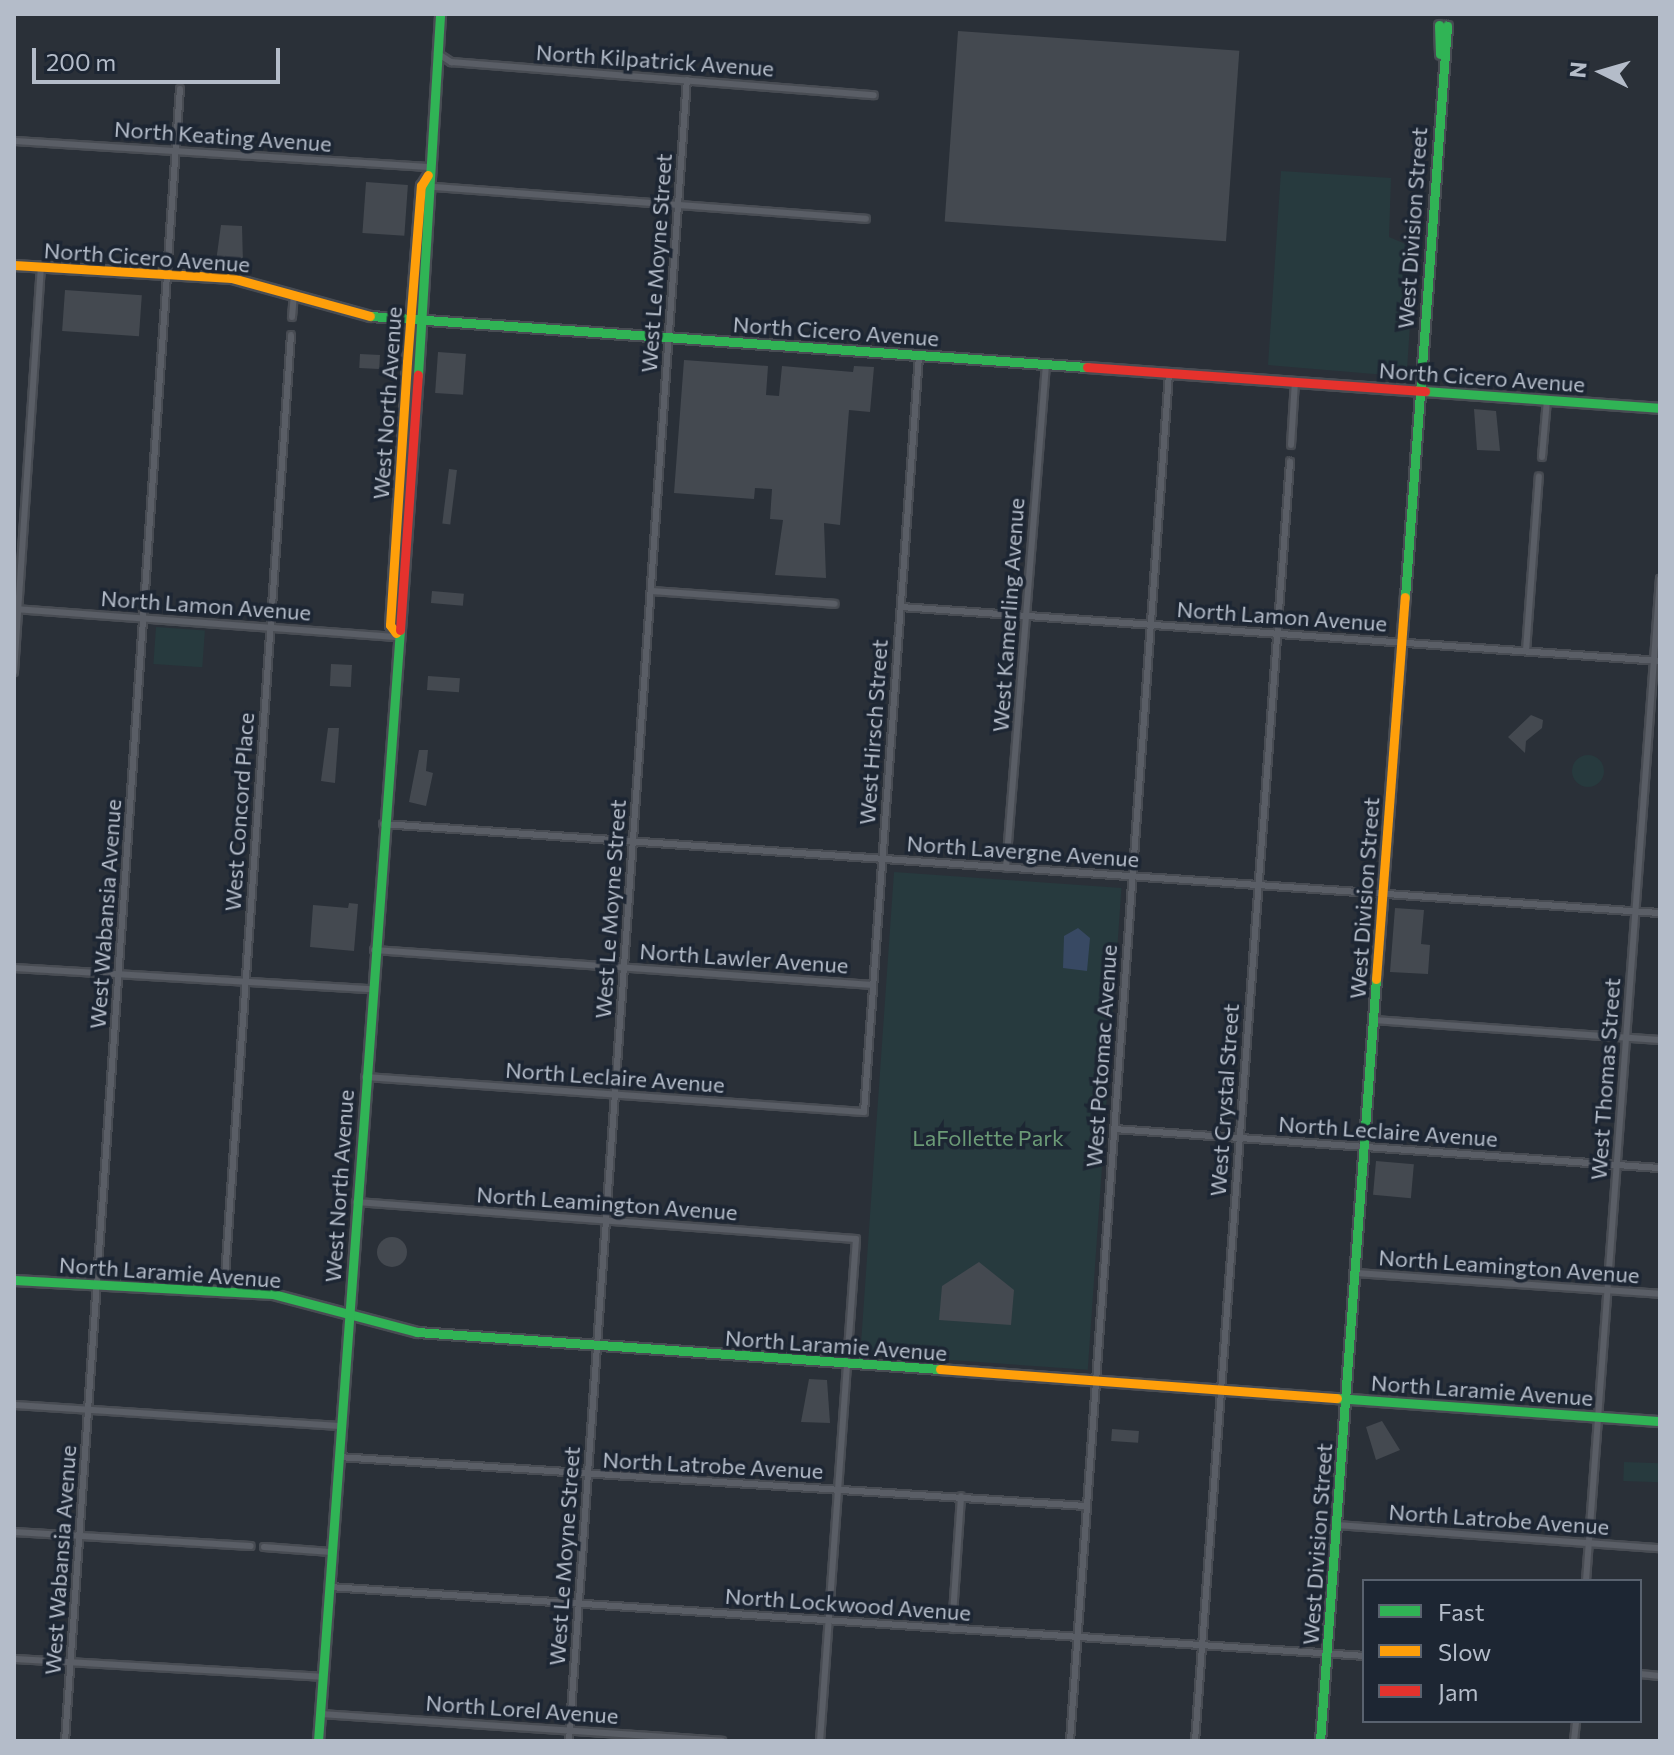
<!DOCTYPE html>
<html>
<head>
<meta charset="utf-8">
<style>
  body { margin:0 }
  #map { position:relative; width:1674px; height:1755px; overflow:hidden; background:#2a3038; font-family:Commissioner,sans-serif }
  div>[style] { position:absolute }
  .green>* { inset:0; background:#273a3e; transform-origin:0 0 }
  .round { border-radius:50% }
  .water>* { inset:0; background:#384963 }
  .building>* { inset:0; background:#444950; transform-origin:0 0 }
  .roads { filter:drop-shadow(2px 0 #484c53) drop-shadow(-2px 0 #484c53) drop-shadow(0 2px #484c53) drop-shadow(0 -2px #484c53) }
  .street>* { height:6px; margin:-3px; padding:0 3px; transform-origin:3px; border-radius:3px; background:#5a5e66 }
  .fast>* { height:9px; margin:-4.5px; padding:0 4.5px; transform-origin:4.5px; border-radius:4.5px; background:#30b455 }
  .slow>* { height:9px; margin:-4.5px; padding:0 4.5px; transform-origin:4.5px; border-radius:4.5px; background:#ff9f0a }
  .jam>* { height:9px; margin:-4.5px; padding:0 4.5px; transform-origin:4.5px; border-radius:4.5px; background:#e5322d }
  span { translate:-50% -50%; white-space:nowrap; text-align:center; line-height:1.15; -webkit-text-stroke:7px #1d2633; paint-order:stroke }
  .street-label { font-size:22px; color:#b4bcc9 }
  .park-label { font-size:22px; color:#6b9a76 }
  .frame { position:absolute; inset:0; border:16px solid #b4bcc9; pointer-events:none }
  .legend { position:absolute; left:1362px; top:1579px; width:280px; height:144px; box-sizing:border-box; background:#1d2633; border:2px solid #59626f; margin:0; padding:10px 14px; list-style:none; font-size:24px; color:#b4bcc9 }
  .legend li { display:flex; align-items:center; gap:16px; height:40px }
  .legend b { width:40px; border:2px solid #59626f }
  .north { position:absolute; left:1562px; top:32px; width:80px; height:80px; -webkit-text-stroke:6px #1d2633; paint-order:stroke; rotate:275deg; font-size:22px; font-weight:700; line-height:32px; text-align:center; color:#b4bcc9 }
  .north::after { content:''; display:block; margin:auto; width:28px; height:36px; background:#b4bcc9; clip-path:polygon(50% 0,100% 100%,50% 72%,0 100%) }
  .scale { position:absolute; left:32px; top:48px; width:248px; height:36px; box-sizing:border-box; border:4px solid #b4bcc9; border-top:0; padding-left:10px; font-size:24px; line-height:28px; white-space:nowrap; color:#b4bcc9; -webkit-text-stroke:6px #1d2633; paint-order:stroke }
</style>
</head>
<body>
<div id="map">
  <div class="green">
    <div style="clip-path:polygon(1281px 171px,1391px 178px,1389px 237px,1415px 248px,1407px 370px,1398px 376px,1268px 365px)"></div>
    <div style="left:156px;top:627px;width:49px;height:37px;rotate:4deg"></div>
    <div class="round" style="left:1572px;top:755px;width:32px;height:32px"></div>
    <div style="left:894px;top:872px;width:228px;height:483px;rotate:4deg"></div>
    <div style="left:1624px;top:1462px;width:36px;height:19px;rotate:2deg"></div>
  </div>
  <div class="water">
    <div style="clip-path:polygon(1078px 928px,1090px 938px,1087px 971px,1063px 968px,1064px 936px)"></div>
  </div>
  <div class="building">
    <div style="left:958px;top:31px;width:282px;height:191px;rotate:4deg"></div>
    <div style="left:366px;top:182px;width:42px;height:51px;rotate:4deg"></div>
    <div style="clip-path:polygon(221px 225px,242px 226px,243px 264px,216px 262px)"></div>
    <div style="left:65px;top:290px;width:77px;height:41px;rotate:4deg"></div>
    <div style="left:438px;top:352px;width:28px;height:41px;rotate:4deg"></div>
    <div style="left:360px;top:354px;width:20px;height:14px;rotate:3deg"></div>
    <div style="clip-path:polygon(684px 360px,768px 366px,766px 395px,779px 396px,782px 366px,853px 372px,854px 366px,874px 367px,870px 412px,849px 410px,840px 525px,824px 523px,826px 578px,775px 575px,783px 520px,770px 519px,772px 489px,755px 488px,754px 499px,674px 493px)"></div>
    <div style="clip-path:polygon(1474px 409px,1496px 411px,1500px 451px,1477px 450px)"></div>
    <div style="left:449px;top:469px;width:8px;height:55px;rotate:7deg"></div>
    <div style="left:432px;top:591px;width:32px;height:12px;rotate:5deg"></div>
    <div style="left:331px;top:664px;width:21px;height:22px;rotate:3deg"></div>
    <div style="left:428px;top:676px;width:32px;height:14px;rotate:4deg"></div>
    <div style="clip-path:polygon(1531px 715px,1543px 720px,1542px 728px,1526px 741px,1525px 753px,1508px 737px)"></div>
    <div style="clip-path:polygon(328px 728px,339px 728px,335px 783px,321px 781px)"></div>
    <div style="clip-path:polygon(419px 750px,428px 750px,426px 771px,433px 773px,426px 806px,409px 802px)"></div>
    <div style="clip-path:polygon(349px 903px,358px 904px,354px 951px,310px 947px,313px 905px,348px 908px)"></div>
    <div style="clip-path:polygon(1395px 908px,1424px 910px,1421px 944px,1430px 945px,1428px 974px,1390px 972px)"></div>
    <div style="left:1376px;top:1161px;width:38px;height:34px;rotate:5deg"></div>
    <div class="round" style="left:377px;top:1237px;width:30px;height:30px"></div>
    <div style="clip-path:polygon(979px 1262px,1014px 1290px,1011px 1325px,939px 1320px,942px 1286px)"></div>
    <div style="clip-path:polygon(809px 1379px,827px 1380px,830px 1423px,801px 1422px)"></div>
    <div style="clip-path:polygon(1382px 1421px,1400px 1450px,1376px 1460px,1366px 1427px)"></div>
    <div style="left:1112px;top:1429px;width:27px;height:12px;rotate:4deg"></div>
  </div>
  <div class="roads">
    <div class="street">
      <div style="left:437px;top:53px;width:17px;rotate:33deg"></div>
      <div style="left:451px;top:62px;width:424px;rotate:4.5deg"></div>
      <div style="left:14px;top:141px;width:416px;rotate:3.6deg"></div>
      <div style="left:434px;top:187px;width:433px;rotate:4.2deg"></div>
      <div style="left:292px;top:317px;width:21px;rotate:-85deg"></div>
      <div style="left:1291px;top:445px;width:63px;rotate:-86.4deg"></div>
      <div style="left:1542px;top:457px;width:57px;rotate:-85deg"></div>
      <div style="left:651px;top:591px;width:184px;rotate:4deg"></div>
      <div style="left:901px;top:607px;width:761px;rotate:4.07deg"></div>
      <div style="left:14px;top:609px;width:383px;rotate:4.2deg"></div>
      <div style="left:1526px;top:651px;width:175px;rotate:-85.8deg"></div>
      <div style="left:14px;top:672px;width:406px;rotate:-86.2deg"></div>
      <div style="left:383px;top:824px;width:1280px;rotate:3.99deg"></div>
      <div style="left:1006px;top:868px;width:506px;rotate:-85.46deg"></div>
      <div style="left:374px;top:950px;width:500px;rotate:4.01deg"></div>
      <div style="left:14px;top:968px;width:358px;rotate:3.4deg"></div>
      <div style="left:1373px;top:1020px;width:288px;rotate:4deg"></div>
      <div style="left:365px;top:1077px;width:500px;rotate:4.01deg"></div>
      <div style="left:864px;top:1112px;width:759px;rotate:-85.84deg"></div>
      <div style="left:1114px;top:1129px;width:547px;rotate:4.09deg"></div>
      <div style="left:356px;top:1202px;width:501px;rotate:4.23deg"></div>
      <div style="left:856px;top:1239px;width:503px;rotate:94.1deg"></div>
      <div style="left:1355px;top:1273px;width:306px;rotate:3.9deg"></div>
      <div style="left:224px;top:1291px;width:958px;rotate:-85.99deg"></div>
      <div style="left:14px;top:1405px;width:327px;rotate:3.7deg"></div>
      <div style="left:338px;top:1457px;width:750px;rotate:3.75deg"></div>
      <div style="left:1336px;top:1525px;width:325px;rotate:4.1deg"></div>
      <div style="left:14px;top:1532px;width:237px;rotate:3.4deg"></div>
      <div style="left:264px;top:1547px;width:67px;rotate:4.3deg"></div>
      <div style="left:1586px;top:1581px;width:1005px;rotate:-85.78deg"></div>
      <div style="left:329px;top:1587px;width:1037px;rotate:3.81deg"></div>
      <div style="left:952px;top:1629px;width:133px;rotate:-86.1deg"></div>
      <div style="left:14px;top:1659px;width:309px;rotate:3.3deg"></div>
      <div style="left:1640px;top:1674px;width:20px;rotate:6deg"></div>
      <div style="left:320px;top:1714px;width:403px;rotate:3.8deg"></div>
      <div style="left:65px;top:1741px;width:1656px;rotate:-86.02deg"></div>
      <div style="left:569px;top:1741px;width:1665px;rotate:-85.94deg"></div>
      <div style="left:1070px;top:1741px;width:1372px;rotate:-85.86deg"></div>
      <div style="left:1195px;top:1741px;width:1283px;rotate:-85.75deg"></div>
      <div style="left:1574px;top:1741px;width:20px;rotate:-84deg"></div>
    </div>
    <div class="fast">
      <div style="left:1439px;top:25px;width:29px;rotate:88deg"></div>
      <div style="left:370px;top:316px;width:719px;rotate:4.07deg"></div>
      <div style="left:418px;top:375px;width:362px;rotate:-86.5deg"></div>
      <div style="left:1425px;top:391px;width:236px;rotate:4.1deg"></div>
      <div style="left:1405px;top:597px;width:573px;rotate:-85.79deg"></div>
      <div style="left:14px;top:1280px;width:259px;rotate:3.1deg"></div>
      <div style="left:273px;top:1294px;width:149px;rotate:14.8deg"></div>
      <div style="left:417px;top:1332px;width:524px;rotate:4.05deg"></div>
      <div style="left:1337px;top:1398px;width:324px;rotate:4.1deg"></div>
      <div style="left:318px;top:1741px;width:1114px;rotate:-85.78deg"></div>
      <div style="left:1320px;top:1741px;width:764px;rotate:-85.8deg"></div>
    </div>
    <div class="slow">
      <div style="left:14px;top:265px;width:218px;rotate:3.4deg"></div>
      <div style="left:232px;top:278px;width:143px;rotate:15.4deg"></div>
      <div style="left:396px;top:633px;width:10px;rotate:-127deg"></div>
      <div style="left:390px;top:625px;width:264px;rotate:-86.3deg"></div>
      <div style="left:407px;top:362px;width:177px;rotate:-85.5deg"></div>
      <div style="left:421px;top:186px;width:13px;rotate:-58deg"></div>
      <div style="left:1376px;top:979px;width:383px;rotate:-85.7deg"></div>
      <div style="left:940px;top:1369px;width:398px;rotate:4.2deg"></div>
    </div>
    <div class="jam">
      <div style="left:1087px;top:367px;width:339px;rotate:4.1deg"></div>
      <div style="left:400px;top:630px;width:256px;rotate:-86deg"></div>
    </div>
  </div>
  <div class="street-label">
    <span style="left:655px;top:60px;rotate:4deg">North Kilpatrick Avenue</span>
    <span style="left:223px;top:136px;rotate:4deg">North Keating Avenue</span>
    <span style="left:1412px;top:228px;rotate:-86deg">West Division Street</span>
    <span style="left:147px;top:257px;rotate:4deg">North Cicero Avenue</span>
    <span style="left:656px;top:263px;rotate:-86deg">West Le Moyne Street</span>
    <span style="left:836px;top:331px;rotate:4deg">North Cicero Avenue</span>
    <span style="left:1482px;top:377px;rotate:4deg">North Cicero Avenue</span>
    <span style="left:387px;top:403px;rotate:-86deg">West North Avenue</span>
    <span style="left:206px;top:605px;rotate:4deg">North Lamon Avenue</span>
    <span style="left:1008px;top:615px;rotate:-86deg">West Kamerling Avenue</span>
    <span style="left:1282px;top:616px;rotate:4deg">North Lamon Avenue</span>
    <span style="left:873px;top:732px;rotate:-86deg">West Hirsch Street</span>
    <span style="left:239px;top:812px;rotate:-86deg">West Concord Place</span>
    <span style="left:1023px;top:851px;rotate:4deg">North Lavergne Avenue</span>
    <span style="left:1364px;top:898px;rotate:-86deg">West Division Street</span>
    <span style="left:610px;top:909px;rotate:-86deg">West Le Moyne Street</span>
    <span style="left:105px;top:914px;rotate:-86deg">West Wabansia Avenue</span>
    <span style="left:744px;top:958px;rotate:4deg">North Lawler Avenue</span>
    <span style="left:1101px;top:1056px;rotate:-86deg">West Potomac Avenue</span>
    <span style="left:615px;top:1077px;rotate:4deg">North Leclaire Avenue</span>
    <span style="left:1605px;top:1079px;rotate:-86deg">West Thomas Street</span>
    <span style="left:1224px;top:1100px;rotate:-86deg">West Crystal Street</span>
    <span style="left:1388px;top:1131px;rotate:4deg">North Leclaire Avenue</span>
    <span style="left:339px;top:1186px;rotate:-86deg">West North Avenue</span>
    <span style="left:607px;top:1203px;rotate:4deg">North Leamington Avenue</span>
    <span style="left:1509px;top:1266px;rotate:4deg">North Leamington Avenue</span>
    <span style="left:170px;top:1272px;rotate:4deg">North Laramie Avenue</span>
    <span style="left:836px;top:1345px;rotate:4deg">North Laramie Avenue</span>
    <span style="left:1482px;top:1390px;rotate:4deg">North Laramie Avenue</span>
    <span style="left:713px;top:1465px;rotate:3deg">North Latrobe Avenue</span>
    <span style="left:1499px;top:1519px;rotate:4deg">North Latrobe Avenue</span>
    <span style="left:1317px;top:1544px;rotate:-86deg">West Division Street</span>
    <span style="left:564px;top:1556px;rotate:-86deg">West Le Moyne Street</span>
    <span style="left:60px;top:1560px;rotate:-86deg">West Wabansia Avenue</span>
    <span style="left:848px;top:1604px;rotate:4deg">North Lockwood Avenue</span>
    <span style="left:522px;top:1709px;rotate:4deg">North Lorel Avenue</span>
  </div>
  <div class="park-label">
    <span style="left:988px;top:1138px">LaFollette Park</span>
  </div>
  <div class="frame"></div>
  <ul class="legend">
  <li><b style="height:10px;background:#30b455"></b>Fast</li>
  <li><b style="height:10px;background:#ff9f0a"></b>Slow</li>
  <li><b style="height:10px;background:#e5322d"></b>Jam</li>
  </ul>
  <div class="north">N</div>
  <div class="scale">200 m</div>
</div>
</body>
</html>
